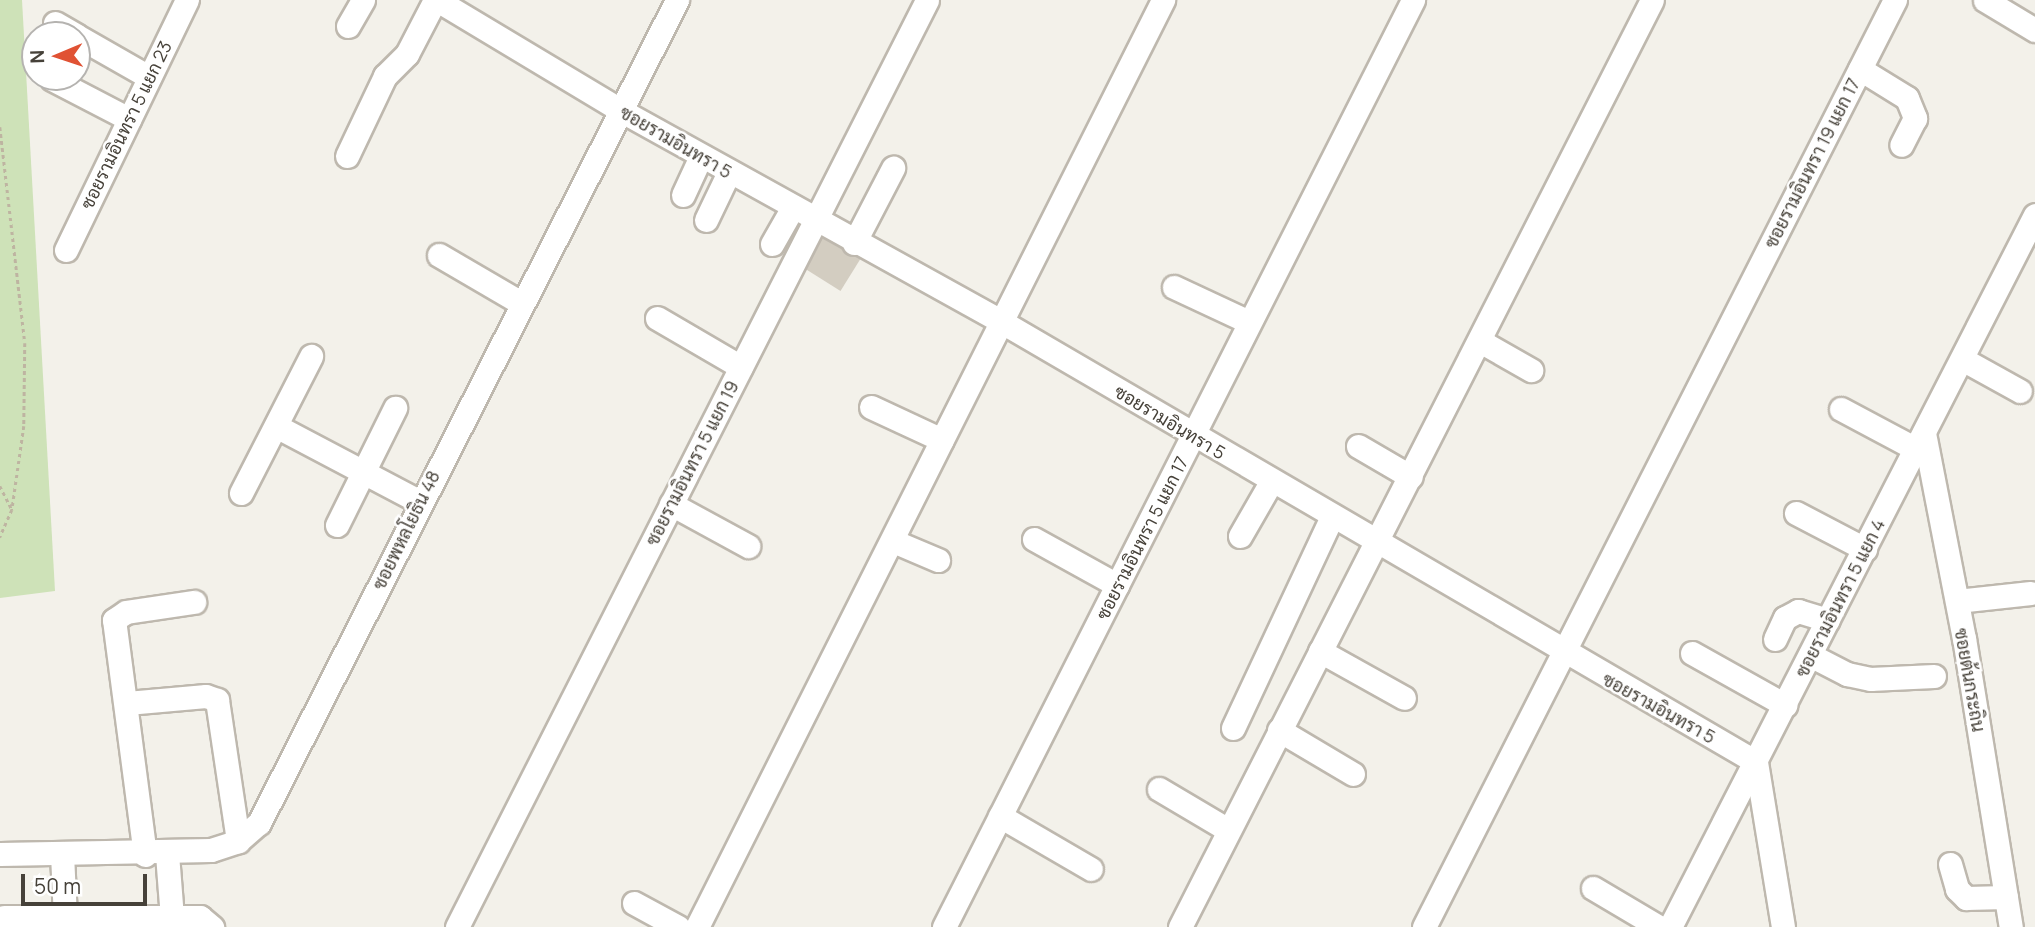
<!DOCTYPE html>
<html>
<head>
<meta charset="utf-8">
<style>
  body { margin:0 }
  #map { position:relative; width:2035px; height:927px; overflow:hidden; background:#f3f1ea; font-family:Manrope,Sarabun,sans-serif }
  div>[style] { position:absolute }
  .green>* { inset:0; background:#cee2b8 }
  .building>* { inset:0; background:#d3cdc1; transform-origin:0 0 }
  .path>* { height:2.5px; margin-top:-1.25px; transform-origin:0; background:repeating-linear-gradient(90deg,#beb4a1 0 3.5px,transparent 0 7px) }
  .roads { filter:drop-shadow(2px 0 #beb8ae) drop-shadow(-2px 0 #beb8ae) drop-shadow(0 2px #beb8ae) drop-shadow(0 -2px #beb8ae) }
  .minor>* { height:23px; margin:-11.5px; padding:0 11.5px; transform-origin:11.5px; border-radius:11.5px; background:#fff }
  span { translate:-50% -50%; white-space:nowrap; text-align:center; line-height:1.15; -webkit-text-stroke:5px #fff; paint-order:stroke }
  .street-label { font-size:18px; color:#464139 }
  .north { position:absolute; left:21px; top:21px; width:70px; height:70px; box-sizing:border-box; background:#fff; border:2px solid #b5b3b0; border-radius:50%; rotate:268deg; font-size:19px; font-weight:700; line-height:28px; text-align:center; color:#464139 }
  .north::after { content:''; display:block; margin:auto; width:24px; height:32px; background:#e05234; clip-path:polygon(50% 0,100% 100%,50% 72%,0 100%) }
  .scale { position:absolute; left:21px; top:874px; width:126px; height:32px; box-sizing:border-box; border:4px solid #464139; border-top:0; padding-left:9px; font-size:21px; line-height:24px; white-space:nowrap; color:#464139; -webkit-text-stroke:5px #fff; paint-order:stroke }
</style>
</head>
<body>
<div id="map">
  <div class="green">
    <div style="clip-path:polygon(0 0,22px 0,55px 591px,0 598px)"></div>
  </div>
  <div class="building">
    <div style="left:823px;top:234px;width:45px;height:39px;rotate:32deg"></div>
  </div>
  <div class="path">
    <div style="left:0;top:127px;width:217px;rotate:83.4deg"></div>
    <div style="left:25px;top:343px;width:83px;rotate:90.7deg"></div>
    <div style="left:24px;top:426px;width:85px;rotate:98.1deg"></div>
    <div style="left:12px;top:510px;width:30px;rotate:114deg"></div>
    <div style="left:0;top:486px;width:25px;rotate:63deg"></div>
  </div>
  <div class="roads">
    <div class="minor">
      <div style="left:437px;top:0;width:214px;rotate:31deg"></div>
      <div style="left:620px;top:110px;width:437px;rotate:29deg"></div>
      <div style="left:1002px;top:322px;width:873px;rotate:30.27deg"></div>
      <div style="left:1756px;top:762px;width:167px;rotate:80.7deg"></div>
      <div style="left:1985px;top:0;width:58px;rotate:31deg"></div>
      <div style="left:55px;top:23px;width:24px;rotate:30deg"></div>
      <div style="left:348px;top:26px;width:30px;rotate:-60deg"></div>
      <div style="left:77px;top:36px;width:83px;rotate:29.7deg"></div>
      <div style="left:1860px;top:69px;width:55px;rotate:31.7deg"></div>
      <div style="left:1907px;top:98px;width:22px;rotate:68deg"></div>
      <div style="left:1915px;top:118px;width:30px;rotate:117deg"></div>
      <div style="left:52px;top:79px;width:87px;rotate:27.5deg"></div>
      <div style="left:347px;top:156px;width:89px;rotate:-64.6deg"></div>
      <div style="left:385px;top:76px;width:31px;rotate:-45deg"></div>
      <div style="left:407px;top:54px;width:61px;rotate:-62.6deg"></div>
      <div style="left:683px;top:195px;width:43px;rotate:-65.2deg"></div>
      <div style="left:706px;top:220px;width:53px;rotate:-64.4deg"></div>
      <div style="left:854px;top:243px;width:85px;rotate:-62.5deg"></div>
      <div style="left:772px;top:244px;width:43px;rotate:-60.4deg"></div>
      <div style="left:66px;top:250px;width:278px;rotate:-64.2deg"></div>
      <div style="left:439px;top:255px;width:95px;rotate:30.3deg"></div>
      <div style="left:1174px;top:287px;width:81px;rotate:25deg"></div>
      <div style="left:657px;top:318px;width:97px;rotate:30.3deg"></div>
      <div style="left:1480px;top:341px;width:59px;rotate:29.6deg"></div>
      <div style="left:1962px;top:359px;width:66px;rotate:28.9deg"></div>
      <div style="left:871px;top:407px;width:78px;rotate:24.9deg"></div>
      <div style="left:1841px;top:409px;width:85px;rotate:28.1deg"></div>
      <div style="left:276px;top:426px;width:163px;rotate:27.8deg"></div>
      <div style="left:1924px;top:433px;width:209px;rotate:79deg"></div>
      <div style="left:1964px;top:638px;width:293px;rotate:80.8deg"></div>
      <div style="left:1358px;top:446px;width:61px;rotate:30.3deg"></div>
      <div style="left:241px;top:493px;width:154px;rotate:-62.9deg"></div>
      <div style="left:671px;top:504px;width:88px;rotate:28.6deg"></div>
      <div style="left:1796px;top:513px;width:78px;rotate:27.6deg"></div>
      <div style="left:337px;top:525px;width:131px;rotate:-63.6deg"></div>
      <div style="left:1240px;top:536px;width:62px;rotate:-60.1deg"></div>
      <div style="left:1034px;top:539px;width:95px;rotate:29deg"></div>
      <div style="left:893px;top:541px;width:49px;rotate:22.9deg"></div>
      <div style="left:1957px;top:601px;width:74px;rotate:-6.2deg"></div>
      <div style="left:1775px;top:639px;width:23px;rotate:-65deg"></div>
      <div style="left:1785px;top:618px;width:15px;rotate:-28deg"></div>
      <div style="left:1798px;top:611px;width:31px;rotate:17deg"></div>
      <div style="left:1320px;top:651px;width:96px;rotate:29.2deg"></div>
      <div style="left:1692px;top:653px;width:107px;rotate:29.2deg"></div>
      <div style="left:1810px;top:655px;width:42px;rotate:27.2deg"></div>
      <div style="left:1847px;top:674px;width:24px;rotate:12deg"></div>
      <div style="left:1870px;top:679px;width:64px;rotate:-2.7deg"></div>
      <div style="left:127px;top:703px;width:79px;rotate:-5.1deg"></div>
      <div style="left:206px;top:696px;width:12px;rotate:20deg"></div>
      <div style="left:217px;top:700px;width:143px;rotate:81.5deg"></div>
      <div style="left:1233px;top:728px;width:233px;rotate:-64.9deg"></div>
      <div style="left:1279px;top:730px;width:86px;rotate:30.7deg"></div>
      <div style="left:1159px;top:789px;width:80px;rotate:30.7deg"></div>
      <div style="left:1000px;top:816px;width:105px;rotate:30.2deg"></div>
      <div style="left:0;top:854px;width:211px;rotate:-1.1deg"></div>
      <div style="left:211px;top:850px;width:28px;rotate:-18deg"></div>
      <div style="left:238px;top:841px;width:28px;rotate:-41deg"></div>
      <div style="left:259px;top:823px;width:923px;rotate:-63.07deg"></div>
      <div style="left:62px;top:854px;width:64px;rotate:87.3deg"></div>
      <div style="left:167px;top:854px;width:63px;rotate:85.5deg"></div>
      <div style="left:145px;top:855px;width:237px;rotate:-97.5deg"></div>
      <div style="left:114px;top:620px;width:14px;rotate:-34deg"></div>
      <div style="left:126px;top:612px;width:69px;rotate:-8.4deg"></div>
      <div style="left:1950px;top:864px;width:26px;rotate:74deg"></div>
      <div style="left:1957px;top:889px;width:13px;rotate:45deg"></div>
      <div style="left:1966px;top:898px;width:40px;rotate:-1.4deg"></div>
      <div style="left:1593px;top:888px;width:77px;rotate:30.6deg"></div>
      <div style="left:634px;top:903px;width:50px;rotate:28.6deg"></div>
      <div style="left:4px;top:917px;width:196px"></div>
      <div style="left:200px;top:917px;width:16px;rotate:40deg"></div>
      <div style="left:457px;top:927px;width:1039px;rotate:-63.11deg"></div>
      <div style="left:697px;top:927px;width:1038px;rotate:-63.31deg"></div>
      <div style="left:944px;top:927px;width:1039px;rotate:-63.16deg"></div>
      <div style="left:1180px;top:927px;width:1040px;rotate:-63.02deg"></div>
      <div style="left:1424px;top:927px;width:1040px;rotate:-63.07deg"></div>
      <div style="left:1670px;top:927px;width:800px;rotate:-62.86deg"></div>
    </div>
  </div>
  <div class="street-label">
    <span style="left:126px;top:125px;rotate:-64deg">ซอยรามอินทรา 5 แยก 23</span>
    <span style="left:676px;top:142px;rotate:30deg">ซอยรามอินทรา 5</span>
    <span style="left:1812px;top:163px;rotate:-63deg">ซอยรามอินทรา 19 แยก 17</span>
    <span style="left:1170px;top:422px;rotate:31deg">ซอยรามอินทรา 5</span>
    <span style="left:692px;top:463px;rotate:-63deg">ซอยรามอินทรา 5 แยก 19</span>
    <span style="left:406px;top:530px;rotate:-64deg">ซอยพหลโยธิน 48</span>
    <span style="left:1142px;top:538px;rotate:-63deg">ซอยรามอินทรา 5 แยก 17</span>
    <span style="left:1840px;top:598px;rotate:-63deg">ซอยรามอินทรา 5 แยก 4</span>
    <span style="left:1970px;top:680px;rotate:80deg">ซอยต้นกระถิน</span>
    <span style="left:1659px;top:708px;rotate:29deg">ซอยรามอินทรา 5</span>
  </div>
  <div class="north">N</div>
  <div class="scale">50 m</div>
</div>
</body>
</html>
